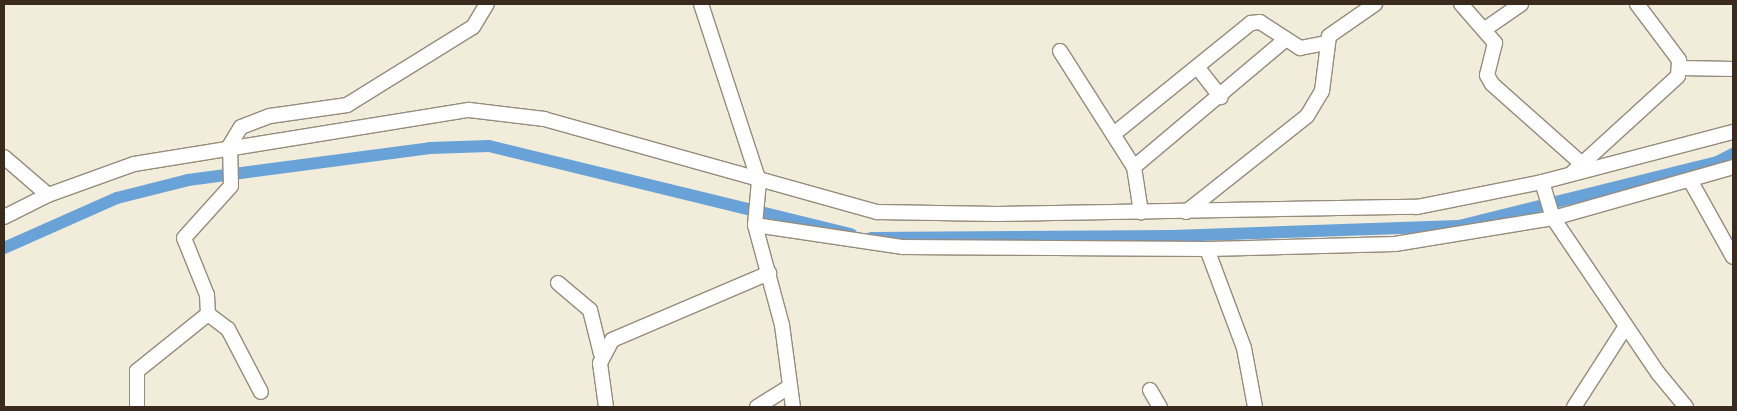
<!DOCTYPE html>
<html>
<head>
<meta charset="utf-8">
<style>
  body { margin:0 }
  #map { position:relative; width:1737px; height:411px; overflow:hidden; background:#f2ecdb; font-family:"Architects Daughter",sans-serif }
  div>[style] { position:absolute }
  .canal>* { height:12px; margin:-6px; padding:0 6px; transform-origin:6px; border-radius:6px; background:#68a2d7 }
  .roads { filter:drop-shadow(1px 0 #968b7c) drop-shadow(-1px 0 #968b7c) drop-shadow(0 1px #968b7c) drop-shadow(0 -1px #968b7c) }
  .minor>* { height:14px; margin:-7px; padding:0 7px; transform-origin:7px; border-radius:7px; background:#fff }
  span { translate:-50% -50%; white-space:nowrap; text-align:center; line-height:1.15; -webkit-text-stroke:4px #f6f6f2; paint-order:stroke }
  .frame { position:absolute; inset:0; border:5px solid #3b2a1e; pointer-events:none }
</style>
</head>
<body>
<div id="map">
  <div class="canal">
    <div style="left:871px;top:238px;width:301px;rotate:-0.4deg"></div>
    <div style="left:1172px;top:236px;width:287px;rotate:-2deg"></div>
    <div style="left:1459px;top:226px;width:266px;rotate:-13.9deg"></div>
    <div style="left:1717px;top:162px;width:18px;rotate:-27deg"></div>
    <div style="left:4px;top:248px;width:124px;rotate:-23.9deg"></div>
    <div style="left:117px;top:198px;width:73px;rotate:-14.2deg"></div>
    <div style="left:188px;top:180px;width:244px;rotate:-7.5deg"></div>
    <div style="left:430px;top:148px;width:59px;rotate:-1.9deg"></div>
    <div style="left:489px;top:146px;width:373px;rotate:13.7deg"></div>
  </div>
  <div class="roads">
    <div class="minor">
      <div style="left:701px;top:4px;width:186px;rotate:71.9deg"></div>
      <div style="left:759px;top:181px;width:44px;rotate:95.2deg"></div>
      <div style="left:755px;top:225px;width:104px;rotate:74.9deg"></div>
      <div style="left:782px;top:325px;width:83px;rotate:82.4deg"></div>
      <div style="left:1461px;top:4px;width:52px;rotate:48.9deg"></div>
      <div style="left:1495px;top:43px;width:33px;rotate:104deg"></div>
      <div style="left:1487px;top:75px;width:10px;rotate:61deg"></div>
      <div style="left:1492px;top:84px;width:120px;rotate:41.6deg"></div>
      <div style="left:1485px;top:29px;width:44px;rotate:-34.8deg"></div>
      <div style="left:1060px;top:51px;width:138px;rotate:57.5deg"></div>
      <div style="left:1134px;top:167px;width:46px;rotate:81.2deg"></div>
      <div style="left:1198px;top:68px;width:37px;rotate:52deg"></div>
      <div style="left:1681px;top:68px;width:52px;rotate:1.1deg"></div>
      <div style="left:1115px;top:133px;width:175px;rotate:-39deg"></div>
      <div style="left:1251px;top:23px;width:9px;rotate:-6deg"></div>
      <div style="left:1260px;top:22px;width:48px;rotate:33deg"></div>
      <div style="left:1300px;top:48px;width:26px;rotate:-11deg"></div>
      <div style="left:4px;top:157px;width:58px;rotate:40.8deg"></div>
      <div style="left:1134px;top:167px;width:197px;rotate:-40.1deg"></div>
      <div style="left:1573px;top:172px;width:142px;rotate:-42.4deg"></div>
      <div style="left:1678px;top:76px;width:16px;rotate:-86deg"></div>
      <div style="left:1679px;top:60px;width:70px;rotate:-126.9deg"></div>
      <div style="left:1690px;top:180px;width:88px;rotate:60.8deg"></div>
      <div style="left:1542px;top:182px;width:38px;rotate:73deg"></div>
      <div style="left:1553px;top:218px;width:187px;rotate:55.9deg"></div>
      <div style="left:1658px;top:373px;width:44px;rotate:50.5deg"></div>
      <div style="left:1186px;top:212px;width:154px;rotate:-38.4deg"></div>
      <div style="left:1307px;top:116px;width:29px;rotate:-59deg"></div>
      <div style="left:1322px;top:91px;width:55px;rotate:-82.7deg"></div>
      <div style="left:1329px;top:36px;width:56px;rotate:-34.8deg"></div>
      <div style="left:4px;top:217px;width:49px;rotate:-26.6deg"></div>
      <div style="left:48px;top:195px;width:91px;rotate:-19.8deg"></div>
      <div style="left:134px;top:164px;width:339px;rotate:-9.2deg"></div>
      <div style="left:469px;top:110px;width:76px;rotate:6.8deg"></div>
      <div style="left:544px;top:119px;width:346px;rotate:15.6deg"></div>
      <div style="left:877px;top:212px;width:120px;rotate:1deg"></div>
      <div style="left:997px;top:214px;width:420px;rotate:-1deg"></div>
      <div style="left:1417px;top:207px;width:127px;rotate:-11.3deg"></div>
      <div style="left:1542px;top:182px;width:197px;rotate:-14.7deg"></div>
      <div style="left:755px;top:225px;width:150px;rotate:8.5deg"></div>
      <div style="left:903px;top:247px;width:304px;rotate:0.4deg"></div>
      <div style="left:1207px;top:249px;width:188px;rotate:-1.5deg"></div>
      <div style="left:1395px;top:244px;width:160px;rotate:-9.3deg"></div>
      <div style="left:1553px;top:218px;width:187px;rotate:-15.8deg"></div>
      <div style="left:1207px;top:249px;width:106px;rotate:69.5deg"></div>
      <div style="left:1244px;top:348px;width:60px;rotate:79.4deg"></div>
      <div style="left:558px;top:283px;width:42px;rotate:40.2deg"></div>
      <div style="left:590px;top:310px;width:45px;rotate:76deg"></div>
      <div style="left:208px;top:314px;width:25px;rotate:37deg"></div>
      <div style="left:228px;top:329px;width:71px;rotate:62.4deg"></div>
      <div style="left:1150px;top:390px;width:20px;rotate:60deg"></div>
      <div style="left:137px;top:407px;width:36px;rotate:-90deg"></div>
      <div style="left:137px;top:371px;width:91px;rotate:-38.8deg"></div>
      <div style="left:208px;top:314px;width:19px;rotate:-93deg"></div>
      <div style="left:207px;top:295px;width:61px;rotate:-112deg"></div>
      <div style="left:184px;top:238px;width:70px;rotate:-47.9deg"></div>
      <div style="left:231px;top:186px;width:41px;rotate:-91.4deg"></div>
      <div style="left:230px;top:145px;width:21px;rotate:-59deg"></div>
      <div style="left:241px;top:127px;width:31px;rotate:-21deg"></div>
      <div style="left:270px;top:116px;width:78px;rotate:-8.1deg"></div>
      <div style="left:347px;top:105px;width:148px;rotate:-31.8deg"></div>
      <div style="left:473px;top:27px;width:27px;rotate:-59deg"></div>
      <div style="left:606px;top:407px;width:44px;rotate:-97.8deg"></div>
      <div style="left:600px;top:363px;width:26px;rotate:-62deg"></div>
      <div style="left:612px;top:340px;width:171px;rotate:-23.1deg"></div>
      <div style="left:757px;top:407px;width:36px;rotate:-32deg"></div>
      <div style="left:1574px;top:407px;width:96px;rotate:-57.3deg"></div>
    </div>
  </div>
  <div class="frame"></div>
</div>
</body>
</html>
